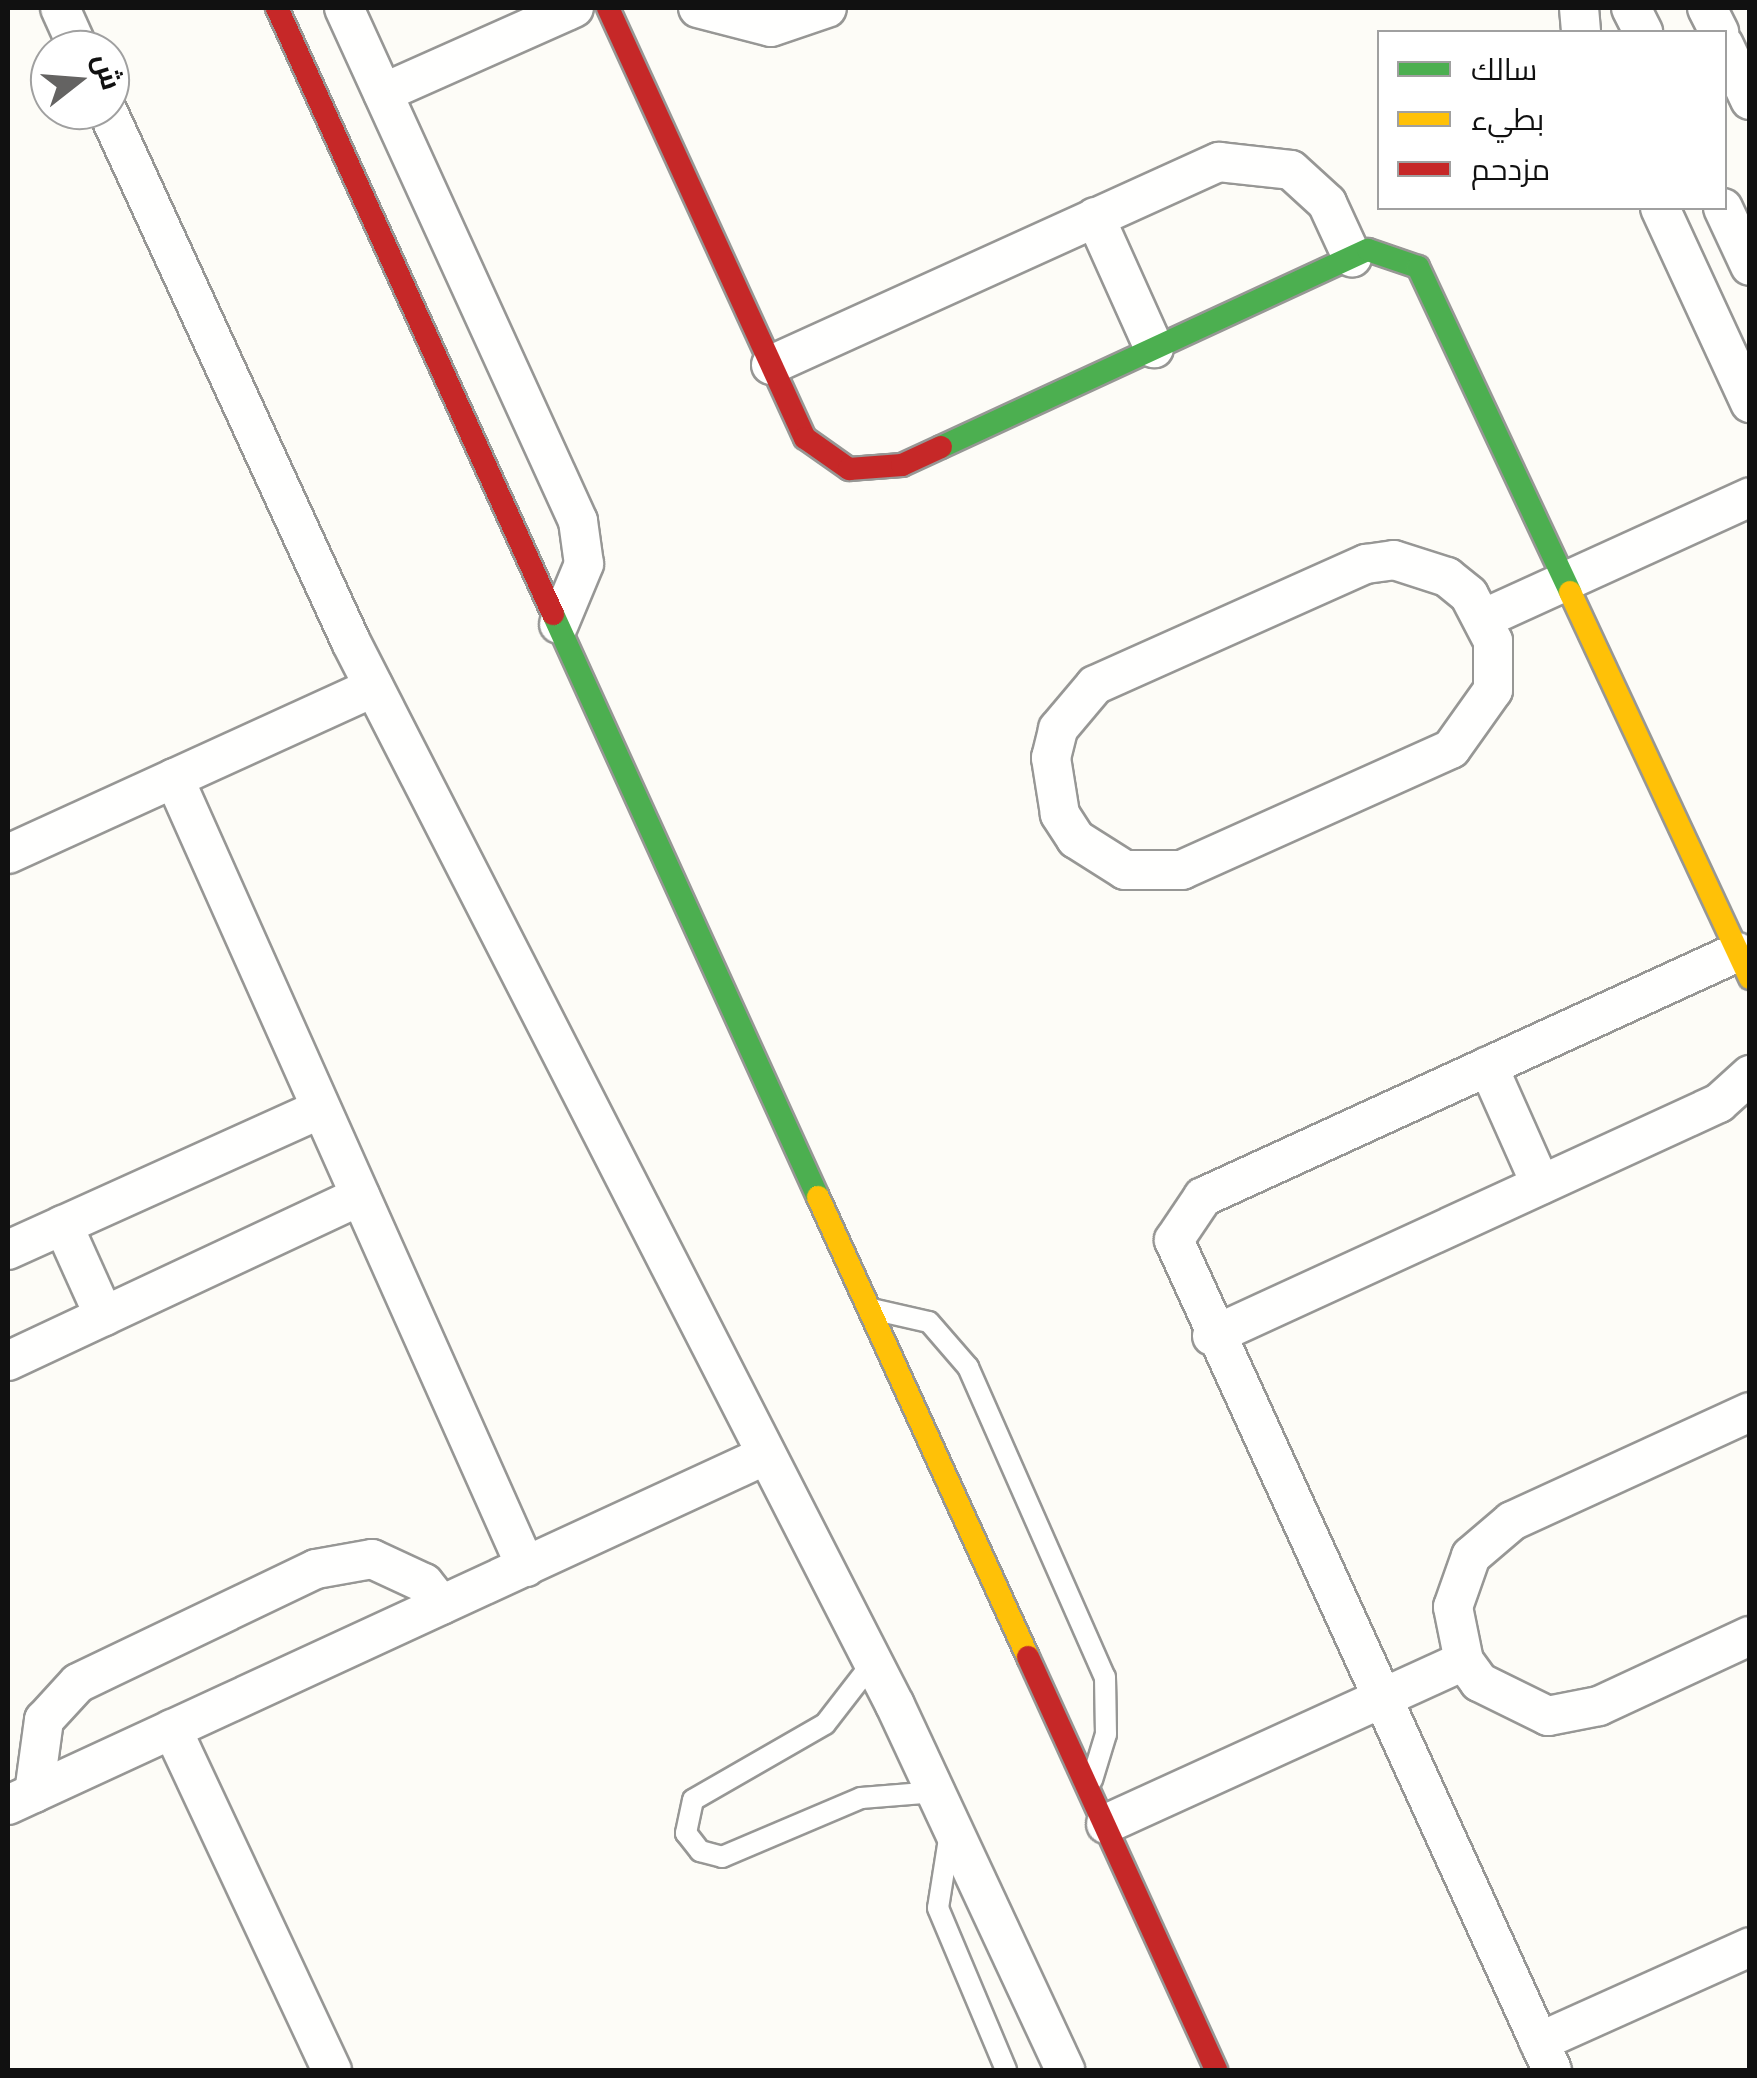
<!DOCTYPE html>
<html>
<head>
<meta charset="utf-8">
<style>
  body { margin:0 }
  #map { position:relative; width:1757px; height:2078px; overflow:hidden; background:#fdfcf7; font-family:"Libre Baskerville",Cairo,serif }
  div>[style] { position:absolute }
  .roads { filter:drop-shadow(2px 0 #979795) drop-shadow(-2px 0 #979795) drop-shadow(0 2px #979795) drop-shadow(0 -2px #979795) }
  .lane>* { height:20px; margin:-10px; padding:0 10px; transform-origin:10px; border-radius:10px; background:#fffffe }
  .street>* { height:38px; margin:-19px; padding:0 19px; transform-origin:19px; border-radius:19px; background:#fffffe }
  .fast>* { height:22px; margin:-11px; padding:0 11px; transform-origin:11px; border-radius:11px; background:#4caf50 }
  .slow>* { height:22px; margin:-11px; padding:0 11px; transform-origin:11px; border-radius:11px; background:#ffc107 }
  .jam>* { height:22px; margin:-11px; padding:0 11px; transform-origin:11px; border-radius:11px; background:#c62828 }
  span { translate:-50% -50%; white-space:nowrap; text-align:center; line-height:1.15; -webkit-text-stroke:10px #fff; paint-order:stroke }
  .frame { position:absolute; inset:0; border:10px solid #111; pointer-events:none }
  .legend { position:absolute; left:1377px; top:30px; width:350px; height:180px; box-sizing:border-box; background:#fff; border:2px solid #a0a0a0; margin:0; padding:12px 18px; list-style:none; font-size:30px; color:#111 }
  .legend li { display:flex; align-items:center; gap:20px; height:50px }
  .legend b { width:50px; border:2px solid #a0a0a0 }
  .north { position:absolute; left:30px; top:30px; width:100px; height:100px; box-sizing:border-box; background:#fff; border:2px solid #a0a0a0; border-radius:50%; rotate:73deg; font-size:28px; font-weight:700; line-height:40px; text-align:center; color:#111 }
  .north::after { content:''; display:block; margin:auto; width:35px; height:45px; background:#646362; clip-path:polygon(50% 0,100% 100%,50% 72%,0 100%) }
</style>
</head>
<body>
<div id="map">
  <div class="roads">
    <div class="lane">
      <div style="left:876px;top:1310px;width:54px;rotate:12.8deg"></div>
      <div style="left:929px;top:1322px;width:60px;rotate:49.1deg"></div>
      <div style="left:968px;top:1367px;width:339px;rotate:66.2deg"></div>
      <div style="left:1105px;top:1677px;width:57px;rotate:89deg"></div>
      <div style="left:1106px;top:1734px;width:48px;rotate:106.9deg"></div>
      <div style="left:873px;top:1662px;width:78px;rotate:127.7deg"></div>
      <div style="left:825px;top:1724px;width:152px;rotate:150.1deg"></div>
      <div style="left:693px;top:1800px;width:34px;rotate:102deg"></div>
      <div style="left:686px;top:1833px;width:23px;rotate:52deg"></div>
      <div style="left:700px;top:1851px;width:23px;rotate:15deg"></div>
      <div style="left:722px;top:1857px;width:151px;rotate:-23deg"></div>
      <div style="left:861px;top:1798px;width:75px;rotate:-4.6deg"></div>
      <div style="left:951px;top:1826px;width:83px;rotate:99deg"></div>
      <div style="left:938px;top:1908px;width:176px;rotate:67.2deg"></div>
    </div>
    <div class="street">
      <div style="left:60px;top:8px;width:46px;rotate:65.7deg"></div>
      <div style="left:344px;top:8px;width:564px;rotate:65.48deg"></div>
      <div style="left:578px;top:521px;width:43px;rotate:82.1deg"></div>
      <div style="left:584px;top:564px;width:65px;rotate:112.6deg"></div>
      <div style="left:698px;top:8px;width:75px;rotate:14.6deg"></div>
      <div style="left:771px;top:27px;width:59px;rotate:-18.7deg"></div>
      <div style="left:1579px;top:8px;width:24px;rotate:85deg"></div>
      <div style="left:1631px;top:8px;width:27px;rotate:63deg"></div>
      <div style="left:1707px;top:8px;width:27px;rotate:63deg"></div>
      <div style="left:1724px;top:45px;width:61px;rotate:64.7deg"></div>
      <div style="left:383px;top:93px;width:209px;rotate:-24deg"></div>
      <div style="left:107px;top:110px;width:585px;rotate:65.36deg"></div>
      <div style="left:351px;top:642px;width:1194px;rotate:62.9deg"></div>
      <div style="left:895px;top:1705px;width:403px;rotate:65deg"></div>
      <div style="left:1660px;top:208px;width:215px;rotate:65.2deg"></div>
      <div style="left:1723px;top:208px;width:64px;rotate:65deg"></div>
      <div style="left:1095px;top:217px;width:144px;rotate:65.8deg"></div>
      <div style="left:771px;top:365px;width:492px;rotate:-24.4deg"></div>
      <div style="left:1219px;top:162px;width:72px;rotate:6.3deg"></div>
      <div style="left:1291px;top:170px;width:49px;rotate:42.5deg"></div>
      <div style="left:1327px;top:203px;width:60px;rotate:65.2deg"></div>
      <div style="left:1394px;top:560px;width:56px;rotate:17.8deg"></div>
      <div style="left:1447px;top:577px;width:28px;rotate:39deg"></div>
      <div style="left:1469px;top:595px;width:52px;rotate:62.4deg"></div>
      <div style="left:1493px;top:641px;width:49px;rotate:90deg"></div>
      <div style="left:1493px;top:690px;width:72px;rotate:125.4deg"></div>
      <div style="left:1451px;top:749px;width:295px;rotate:155.8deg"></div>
      <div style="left:1182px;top:870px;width:57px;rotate:180deg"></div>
      <div style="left:1125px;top:870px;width:58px;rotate:-147.7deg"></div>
      <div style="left:1076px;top:839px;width:30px;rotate:-123deg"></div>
      <div style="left:1060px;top:814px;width:57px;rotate:-99.1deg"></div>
      <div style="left:1051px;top:758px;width:30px;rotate:-76deg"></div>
      <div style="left:1058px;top:729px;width:57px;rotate:-49.9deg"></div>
      <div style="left:1095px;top:685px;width:297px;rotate:-24.1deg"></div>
      <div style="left:1366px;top:564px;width:28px;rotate:-8deg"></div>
      <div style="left:1485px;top:618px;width:291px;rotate:-24.5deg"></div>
      <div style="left:174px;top:778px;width:864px;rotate:65.96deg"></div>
      <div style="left:8px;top:854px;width:402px;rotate:-24.5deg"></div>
      <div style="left:1488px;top:1066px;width:130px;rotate:66deg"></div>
      <div style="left:63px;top:1225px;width:100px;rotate:65.7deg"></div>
      <div style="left:8px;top:1250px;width:343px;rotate:-24.3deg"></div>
      <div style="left:1212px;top:1336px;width:558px;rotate:-24.68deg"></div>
      <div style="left:1719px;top:1103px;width:42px;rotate:-42.1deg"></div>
      <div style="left:8px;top:1361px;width:389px;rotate:-25.1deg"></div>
      <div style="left:1750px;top:1412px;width:262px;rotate:155.4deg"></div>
      <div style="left:1512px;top:1521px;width:54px;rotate:139.5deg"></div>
      <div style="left:1471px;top:1556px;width:54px;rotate:109.4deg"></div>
      <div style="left:1453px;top:1607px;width:55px;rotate:78.5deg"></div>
      <div style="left:1464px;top:1661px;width:26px;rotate:54deg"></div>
      <div style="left:1479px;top:1682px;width:77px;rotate:26.2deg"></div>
      <div style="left:1548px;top:1716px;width:52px;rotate:-11.1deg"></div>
      <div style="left:1599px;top:1706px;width:166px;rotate:-24.9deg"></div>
      <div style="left:172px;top:1729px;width:377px;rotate:64.9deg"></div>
      <div style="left:34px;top:1793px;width:74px;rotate:-82.2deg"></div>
      <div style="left:44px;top:1720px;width:50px;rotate:-47.4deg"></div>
      <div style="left:78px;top:1683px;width:264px;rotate:-25.6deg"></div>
      <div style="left:316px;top:1569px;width:57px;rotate:-10.1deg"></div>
      <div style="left:372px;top:1559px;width:57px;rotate:24.8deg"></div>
      <div style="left:424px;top:1583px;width:28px;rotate:52deg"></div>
      <div style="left:8px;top:1805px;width:833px;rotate:-24.78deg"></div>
      <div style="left:1106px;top:1824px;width:393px;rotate:-24.5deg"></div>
      <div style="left:1539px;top:2042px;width:231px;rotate:-24.2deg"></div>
      <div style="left:1552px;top:2070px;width:912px;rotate:-114.49deg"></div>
      <div style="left:1174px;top:1240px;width:52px;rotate:-56deg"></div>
      <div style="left:1203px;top:1197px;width:588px;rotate:-24.61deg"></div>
    </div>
    <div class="fast">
      <div style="left:941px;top:447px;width:470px;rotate:-24.8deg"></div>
      <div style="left:1368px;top:250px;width:53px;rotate:18.8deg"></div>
      <div style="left:1418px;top:267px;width:359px;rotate:64.9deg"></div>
      <div style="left:553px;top:614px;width:640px;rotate:65.56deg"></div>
    </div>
    <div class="slow">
      <div style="left:1570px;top:592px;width:426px;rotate:65deg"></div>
      <div style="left:818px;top:1197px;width:506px;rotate:65.46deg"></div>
    </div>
    <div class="jam">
      <div style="left:277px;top:8px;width:666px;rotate:65.51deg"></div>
      <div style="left:608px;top:8px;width:473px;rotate:65.4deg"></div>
      <div style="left:805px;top:438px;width:54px;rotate:35.2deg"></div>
      <div style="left:849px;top:469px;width:53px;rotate:-4.3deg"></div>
      <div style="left:902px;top:465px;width:43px;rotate:-24.8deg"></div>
      <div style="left:1028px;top:1657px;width:454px;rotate:65.5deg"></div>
    </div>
  </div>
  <div class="frame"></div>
  <ul class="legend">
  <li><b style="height:12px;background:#4caf50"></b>سالك</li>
  <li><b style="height:12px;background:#ffc107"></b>بطيء</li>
  <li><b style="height:12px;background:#c62828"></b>مزدحم</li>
  </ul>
  <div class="north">ش</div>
</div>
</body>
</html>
